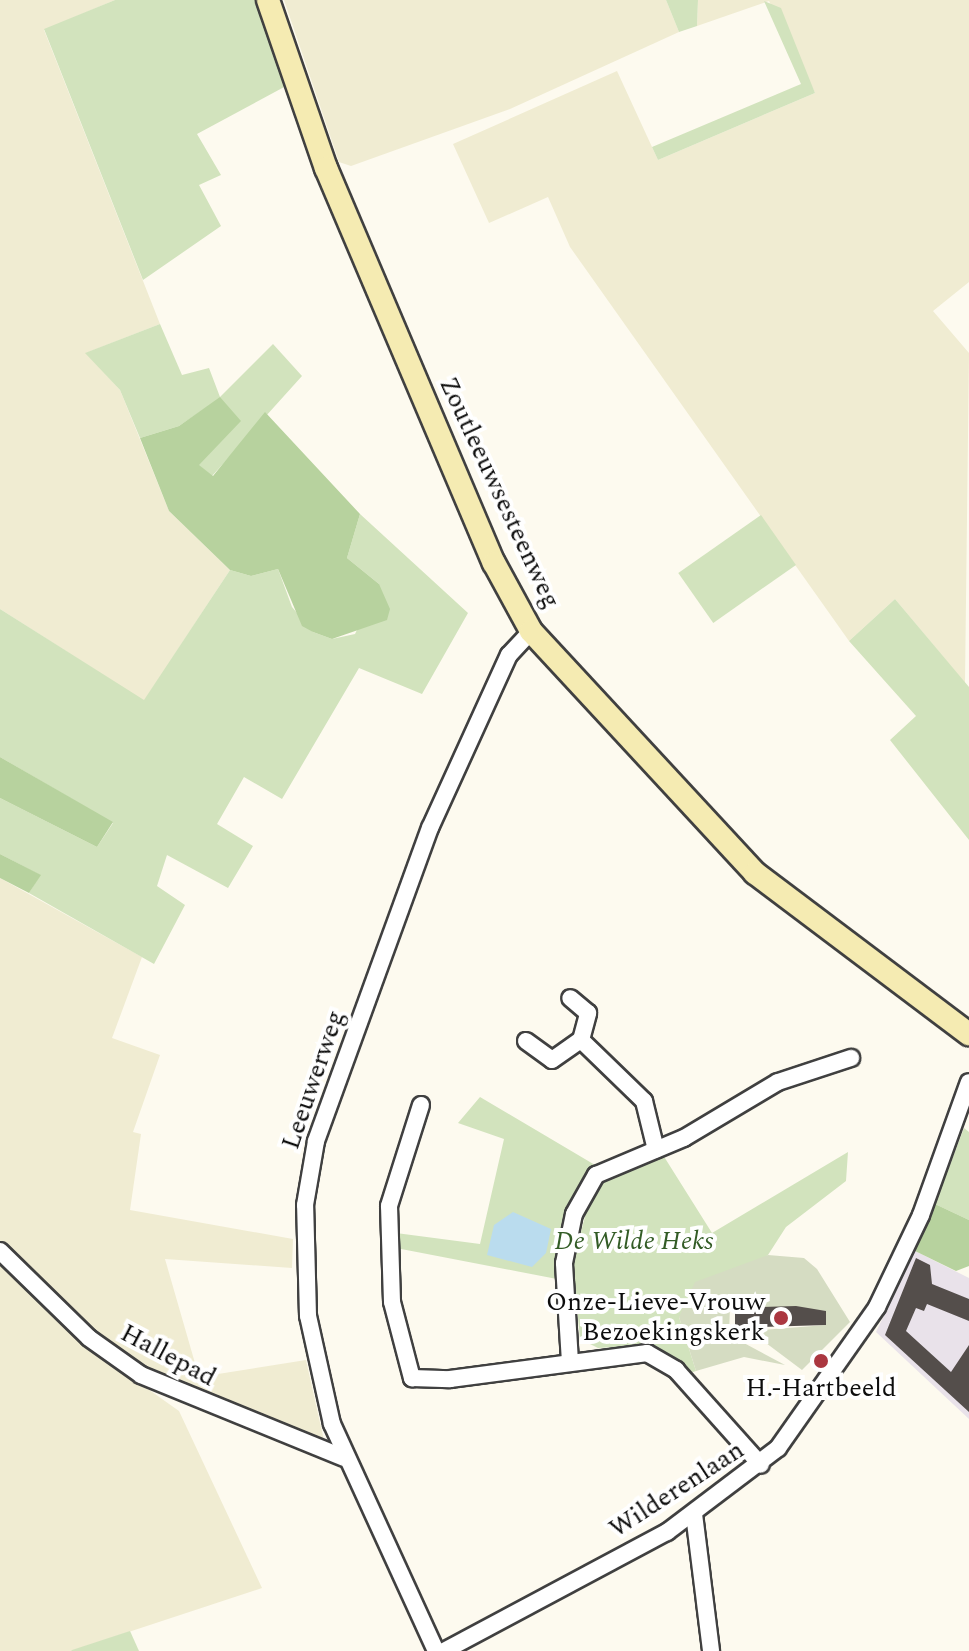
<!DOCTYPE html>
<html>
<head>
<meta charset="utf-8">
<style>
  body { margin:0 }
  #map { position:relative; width:969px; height:1651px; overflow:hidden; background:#fdfaef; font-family:Spectral,serif }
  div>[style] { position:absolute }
  .industrial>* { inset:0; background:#e9e2ea }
  .farmland>* { inset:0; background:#f0ecd2 }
  .green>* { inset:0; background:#d2e3bd; transform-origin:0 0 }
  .forest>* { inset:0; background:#b7d29e }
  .cemetery>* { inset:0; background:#d5dcc2 }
  .water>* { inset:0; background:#badcee }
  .building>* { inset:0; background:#544e4b }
  .roads { filter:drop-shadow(2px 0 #404040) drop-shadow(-2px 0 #404040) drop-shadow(0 2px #404040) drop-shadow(0 -2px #404040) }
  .street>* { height:16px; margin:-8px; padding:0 8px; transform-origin:8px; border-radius:8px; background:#fff }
  .secondary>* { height:22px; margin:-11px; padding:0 11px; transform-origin:11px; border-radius:11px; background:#f5ebb2 }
  .dots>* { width:22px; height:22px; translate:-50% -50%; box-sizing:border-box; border:4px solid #fff; border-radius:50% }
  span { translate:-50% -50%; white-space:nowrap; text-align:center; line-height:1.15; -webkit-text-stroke:8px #fff; paint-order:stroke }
  .street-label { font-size:26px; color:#0d0d0d }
  .park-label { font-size:26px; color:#335c26; font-style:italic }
  .poi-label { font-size:26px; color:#0d0d0d }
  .right { translate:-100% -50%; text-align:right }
</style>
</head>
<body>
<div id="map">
  <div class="industrial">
    <div style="clip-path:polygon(915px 1251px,969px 1278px,969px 1419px,876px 1332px)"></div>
  </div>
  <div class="farmland">
    <div style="clip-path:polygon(0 0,115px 0,44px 30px,160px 324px,86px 353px,120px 390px,169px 511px,230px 570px,144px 701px,0 609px)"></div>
    <div style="clip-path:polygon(284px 0,666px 0,679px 32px,510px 109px,351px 166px,339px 162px)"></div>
    <div style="clip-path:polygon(698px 0,969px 0,969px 282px,933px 311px,969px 353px,965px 683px,895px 599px,849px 641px,570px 247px,548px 197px,489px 223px,453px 144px,617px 71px,658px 160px,815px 93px,769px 1px,697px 26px)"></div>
    <div style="clip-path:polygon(0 878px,142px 957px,112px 1038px,160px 1055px,133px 1132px,141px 1134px,130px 1210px,293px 1239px,292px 1268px,165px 1259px,199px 1377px,306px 1360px,325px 1445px,195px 1396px,113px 1352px,0 1241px)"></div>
    <div style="clip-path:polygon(0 1260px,114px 1365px,179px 1411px,262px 1588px,71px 1651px,0 1651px)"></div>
  </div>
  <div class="green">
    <div style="clip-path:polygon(115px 0,256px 0,286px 86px,197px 134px,221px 175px,199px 185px,221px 226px,143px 280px,44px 29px)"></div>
    <div style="clip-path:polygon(666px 0,698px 0,697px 26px,679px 32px)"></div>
    <div style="clip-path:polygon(764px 1px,781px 8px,815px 93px,658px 160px,652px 147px,801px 84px)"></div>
    <div style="clip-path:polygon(160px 324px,182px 375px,209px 368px,220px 397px,273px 344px,302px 376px,212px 476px,198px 465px,220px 398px,179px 426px,140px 438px,120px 390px,85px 353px)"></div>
    <div style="clip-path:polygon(360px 514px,468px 613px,422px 694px,359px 668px,282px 799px,244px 777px,217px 824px,253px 846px,228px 888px,167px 855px,157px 886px,185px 905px,154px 964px,29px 893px,40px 875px,0 854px,0 798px,97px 847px,113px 823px,0 757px,0 609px,144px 700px,230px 570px,251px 576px,278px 569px,292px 607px,313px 632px,332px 639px,355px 634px,379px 584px,347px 558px)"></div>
    <div style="left:761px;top:515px;width:61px;height:101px;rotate:55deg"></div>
    <div style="clip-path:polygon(895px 599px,969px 687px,969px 840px,890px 740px,916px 716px,849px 641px)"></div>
    <div style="clip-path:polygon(480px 1097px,595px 1165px,573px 1197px,557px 1279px,396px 1248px,396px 1233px,480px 1244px,504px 1139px,458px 1123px)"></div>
    <div style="clip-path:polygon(964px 1128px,969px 1132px,969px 1220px,935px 1204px)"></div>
    <div style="clip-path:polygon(848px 1152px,846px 1181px,786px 1227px,768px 1255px,679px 1317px,696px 1371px,687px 1374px,648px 1345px,598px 1348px,580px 1339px,573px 1263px,590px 1197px,601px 1181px,663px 1155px,712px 1233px)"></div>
    <div style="clip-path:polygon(130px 1631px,139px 1651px,71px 1651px,72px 1650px)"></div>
  </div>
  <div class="forest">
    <div style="clip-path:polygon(220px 397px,241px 421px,199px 465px,213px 476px,265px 412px,360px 514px,347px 558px,379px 584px,390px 609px,387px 620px,332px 639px,313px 632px,302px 626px,278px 569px,251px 576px,230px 570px,169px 511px,140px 438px,179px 426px)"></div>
    <div style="clip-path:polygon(0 757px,113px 822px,97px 847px,0 798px)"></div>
    <div style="clip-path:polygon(0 854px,41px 875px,29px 893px,0 878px)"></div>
    <div style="clip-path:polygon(935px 1204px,969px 1220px,969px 1266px,956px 1271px,915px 1251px)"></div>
  </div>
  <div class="cemetery">
    <div style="clip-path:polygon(768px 1255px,804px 1258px,817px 1269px,850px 1322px,802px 1370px,750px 1331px,826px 1325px,826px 1311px,730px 1307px,729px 1335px,785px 1365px,744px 1357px,696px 1371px,679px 1317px,695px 1282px)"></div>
  </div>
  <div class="water">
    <div style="clip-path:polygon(513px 1212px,551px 1229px,546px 1253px,532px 1267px,487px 1255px,494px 1225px)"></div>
  </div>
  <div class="building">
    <div style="clip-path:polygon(916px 1258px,930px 1265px,932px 1284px,969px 1299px,969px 1321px,927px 1304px,924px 1311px,916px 1308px,906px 1331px,951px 1372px,969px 1345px,969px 1412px,885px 1335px)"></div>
    <div style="clip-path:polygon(796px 1306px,826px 1311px,826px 1325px,735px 1328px,735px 1308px)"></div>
  </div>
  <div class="roads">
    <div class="street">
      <div style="left:581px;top:1040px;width:88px;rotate:44.1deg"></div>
      <div style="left:644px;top:1101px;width:50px;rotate:76.2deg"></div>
      <div style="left:526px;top:1041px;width:32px;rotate:36deg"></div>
      <div style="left:552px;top:1060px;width:35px;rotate:-35deg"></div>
      <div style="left:581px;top:1040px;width:28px;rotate:-75deg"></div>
      <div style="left:588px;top:1013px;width:23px;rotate:-140deg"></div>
      <div style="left:421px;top:1105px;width:106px;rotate:107.6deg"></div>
      <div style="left:389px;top:1206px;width:96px;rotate:88.2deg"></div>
      <div style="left:392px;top:1302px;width:79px;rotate:75.3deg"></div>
      <div style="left:412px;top:1378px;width:38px;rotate:2deg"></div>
      <div style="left:450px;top:1379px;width:199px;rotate:-7.5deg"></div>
      <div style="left:647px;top:1353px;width:34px;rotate:30deg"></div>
      <div style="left:676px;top:1370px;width:127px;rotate:48.2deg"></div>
      <div style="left:0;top:1251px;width:124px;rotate:44.3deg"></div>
      <div style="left:89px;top:1338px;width:64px;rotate:35.4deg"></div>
      <div style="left:141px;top:1375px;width:219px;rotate:22.2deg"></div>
      <div style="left:570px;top:1362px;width:99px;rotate:-93.5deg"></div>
      <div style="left:564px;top:1263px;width:50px;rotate:-78.5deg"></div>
      <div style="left:574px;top:1214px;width:45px;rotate:-60.6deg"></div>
      <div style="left:596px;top:1175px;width:95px;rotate:-22.8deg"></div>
      <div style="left:684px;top:1138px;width:109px;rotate:-30.8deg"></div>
      <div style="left:778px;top:1082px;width:77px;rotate:-18.2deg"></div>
      <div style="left:694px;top:1514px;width:138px;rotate:82.9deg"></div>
      <div style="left:436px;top:1651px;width:250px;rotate:-114.6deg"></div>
      <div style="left:332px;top:1424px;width:111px;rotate:-102.5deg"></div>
      <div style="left:308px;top:1316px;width:111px;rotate:-91.5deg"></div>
      <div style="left:305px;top:1205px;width:65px;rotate:-80.2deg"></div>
      <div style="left:316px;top:1141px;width:333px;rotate:-70deg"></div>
      <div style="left:430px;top:828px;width:190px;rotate:-65.5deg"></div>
      <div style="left:509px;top:655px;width:33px;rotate:-47deg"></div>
      <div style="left:444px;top:1651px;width:253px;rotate:-28.1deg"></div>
      <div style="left:667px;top:1532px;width:139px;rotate:-37.1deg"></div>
      <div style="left:778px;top:1448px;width:172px;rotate:-54.9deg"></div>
      <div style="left:877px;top:1307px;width:102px;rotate:-64.4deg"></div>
      <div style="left:921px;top:1215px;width:141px;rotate:-70.2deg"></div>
    </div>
    <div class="secondary">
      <div style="left:268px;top:0;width:178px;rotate:71deg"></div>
      <div style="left:326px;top:168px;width:429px;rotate:67deg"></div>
      <div style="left:494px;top:563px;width:77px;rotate:61.4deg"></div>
      <div style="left:531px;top:631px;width:330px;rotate:47.2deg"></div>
      <div style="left:755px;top:873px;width:268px;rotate:37deg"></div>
    </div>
  </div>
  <div class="dots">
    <div style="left:781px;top:1318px;background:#ab3740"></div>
    <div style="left:821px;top:1361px;background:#ab3740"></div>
  </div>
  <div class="street-label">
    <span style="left:499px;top:493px;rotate:65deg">Zoutleeuwsesteenweg</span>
    <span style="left:314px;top:1080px;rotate:-71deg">Leeuwerweg</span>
    <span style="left:168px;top:1356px;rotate:28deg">Hallepad</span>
    <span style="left:677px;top:1490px;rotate:-33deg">Wilderenlaan</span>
  </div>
  <div class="park-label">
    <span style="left:634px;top:1242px">De Wilde Heks</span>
  </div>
  <div class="poi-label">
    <span class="right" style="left:765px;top:1318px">Onze-Lieve-Vrouw<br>Bezoekingskerk</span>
    <span style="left:821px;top:1389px">H.-Hartbeeld</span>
  </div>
</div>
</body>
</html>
